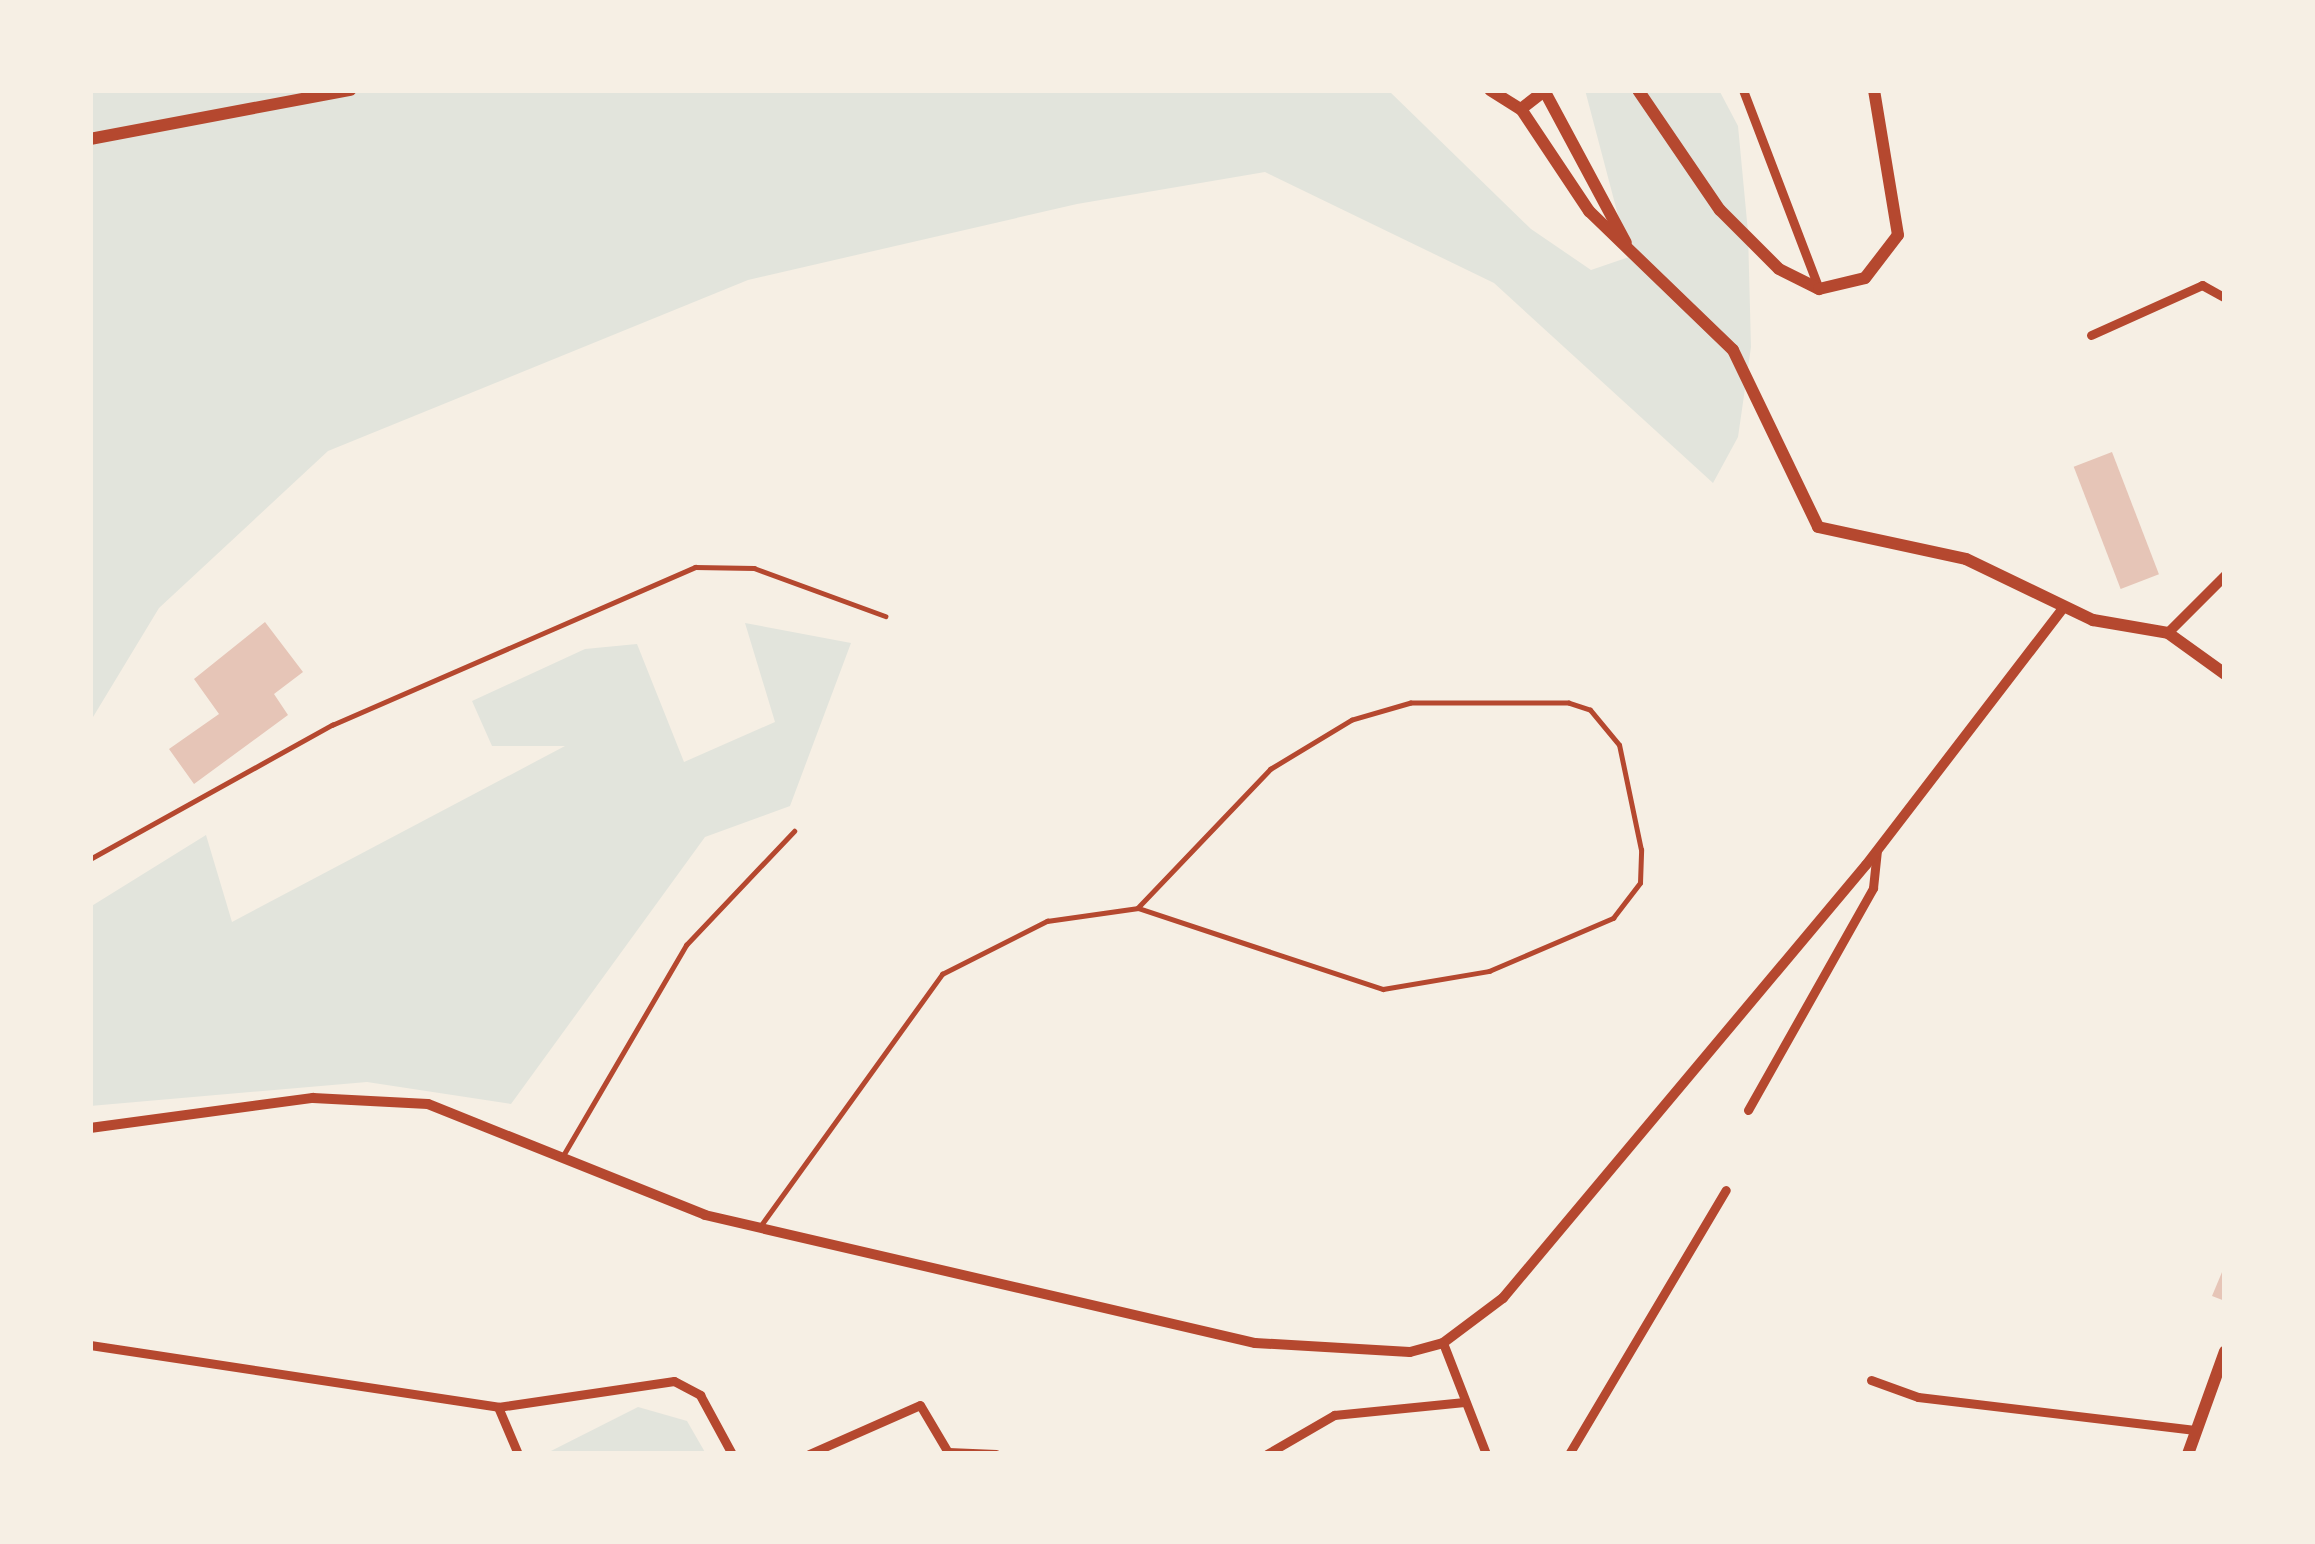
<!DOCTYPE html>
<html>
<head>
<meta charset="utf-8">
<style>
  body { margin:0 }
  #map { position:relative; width:2315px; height:1544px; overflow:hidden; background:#f6efe4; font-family:"PT Serif",serif }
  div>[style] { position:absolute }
  .green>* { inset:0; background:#e2e4dc }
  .building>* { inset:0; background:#e6c5b7; transform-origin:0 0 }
  .service>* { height:4.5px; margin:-2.25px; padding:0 2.25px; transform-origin:2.25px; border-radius:2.25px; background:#b5482f }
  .minor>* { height:9px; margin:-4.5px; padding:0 4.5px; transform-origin:4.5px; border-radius:4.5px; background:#b5482f }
  .tertiary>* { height:10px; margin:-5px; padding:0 5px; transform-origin:5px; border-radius:5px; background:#b5482f }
  .secondary>* { height:12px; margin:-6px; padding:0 6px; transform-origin:6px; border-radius:6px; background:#b5482f }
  span { translate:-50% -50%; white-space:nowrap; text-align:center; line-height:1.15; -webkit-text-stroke:12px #f6efe4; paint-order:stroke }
  .frame { position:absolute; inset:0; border:93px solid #f6efe4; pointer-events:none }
</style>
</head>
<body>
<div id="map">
  <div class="green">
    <div style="clip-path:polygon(90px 90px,1388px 90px,1531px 229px,1591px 270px,1629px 257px,1585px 90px,1719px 90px,1738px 126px,1748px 232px,1751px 347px,1738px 437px,1713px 483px,1494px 283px,1265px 172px,1077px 204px,748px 280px,328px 451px,159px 608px,90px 722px)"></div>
    <div style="clip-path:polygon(745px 623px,851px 643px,790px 806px,705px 837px,511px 1104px,367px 1082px,90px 1106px,90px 907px,206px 835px,232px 922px,565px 746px,492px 746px,472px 701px,585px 649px,637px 644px,684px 762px,775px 722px)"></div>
    <div style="clip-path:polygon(638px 1407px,687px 1421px,706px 1454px,545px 1454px)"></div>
  </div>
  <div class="building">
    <div style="left:2112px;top:452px;width:131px;height:41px;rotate:69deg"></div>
    <div style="clip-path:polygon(265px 622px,303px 672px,274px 694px,288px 715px,194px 784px,169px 749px,219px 714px,194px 679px)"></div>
    <div style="clip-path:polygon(2225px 1265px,2225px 1301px,2212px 1296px)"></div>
  </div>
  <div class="service">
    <div style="left:90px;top:859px;width:277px;rotate:-29deg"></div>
    <div style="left:332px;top:725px;width:396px;rotate:-23.5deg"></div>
    <div style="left:695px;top:567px;width:59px;rotate:1deg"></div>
    <div style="left:754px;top:568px;width:140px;rotate:20.1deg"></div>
    <div style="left:564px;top:1154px;width:242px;rotate:-59.7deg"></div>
    <div style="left:686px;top:945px;width:157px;rotate:-46.5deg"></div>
    <div style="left:759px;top:1228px;width:313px;rotate:-54.2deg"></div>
    <div style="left:942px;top:974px;width:118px;rotate:-26.8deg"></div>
    <div style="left:1047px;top:921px;width:92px;rotate:-8.1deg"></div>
    <div style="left:1138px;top:908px;width:258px;rotate:18.3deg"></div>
    <div style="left:1383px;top:989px;width:108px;rotate:-9.6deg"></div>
    <div style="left:1489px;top:971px;width:135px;rotate:-23.1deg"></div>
    <div style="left:1613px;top:918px;width:44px;rotate:-52.4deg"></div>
    <div style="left:1640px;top:883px;width:33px;rotate:-88deg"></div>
    <div style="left:1641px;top:850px;width:107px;rotate:-101.8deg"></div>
    <div style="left:1619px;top:745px;width:45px;rotate:-129.6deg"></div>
    <div style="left:1590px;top:710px;width:22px;rotate:-162deg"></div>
    <div style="left:1569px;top:703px;width:158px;rotate:180deg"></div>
    <div style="left:1411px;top:703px;width:61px;rotate:163.9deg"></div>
    <div style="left:1352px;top:720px;width:95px;rotate:148.8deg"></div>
    <div style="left:1271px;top:769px;width:192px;rotate:133.7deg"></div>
  </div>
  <div class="minor">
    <div style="left:1743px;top:90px;width:213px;rotate:69.1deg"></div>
    <div style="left:2091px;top:335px;width:122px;rotate:-24.2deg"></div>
    <div style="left:2202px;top:285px;width:26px;rotate:29deg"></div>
    <div style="left:1748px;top:1110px;width:255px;rotate:-60.6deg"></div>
    <div style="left:1873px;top:888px;width:37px;rotate:-84deg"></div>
    <div style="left:1443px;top:1343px;width:119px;rotate:68.8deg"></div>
    <div style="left:90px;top:1345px;width:413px;rotate:8.6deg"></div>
    <div style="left:498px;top:1407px;width:178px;rotate:-8.4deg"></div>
    <div style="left:674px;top:1381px;width:30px;rotate:28deg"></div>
    <div style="left:700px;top:1395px;width:67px;rotate:61.5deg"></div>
    <div style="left:1871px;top:1380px;width:50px;rotate:19.9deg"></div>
    <div style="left:1918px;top:1397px;width:279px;rotate:6.8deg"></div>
    <div style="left:498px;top:1407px;width:51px;rotate:66.9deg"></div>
    <div style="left:948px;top:1452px;width:48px;rotate:2.4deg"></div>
    <div style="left:809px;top:1454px;width:121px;rotate:-23.8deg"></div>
    <div style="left:920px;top:1405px;width:57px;rotate:59.4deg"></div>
    <div style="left:1267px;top:1454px;width:78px;rotate:-30.2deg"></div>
    <div style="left:1334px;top:1415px;width:131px;rotate:-5.7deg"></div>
    <div style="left:1569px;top:1454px;width:307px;rotate:-59.3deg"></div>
  </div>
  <div class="tertiary">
    <div style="left:2168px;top:633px;width:81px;rotate:-45deg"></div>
    <div style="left:90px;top:1128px;width:225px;rotate:-7.7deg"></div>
    <div style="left:313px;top:1098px;width:115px;rotate:3deg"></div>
    <div style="left:428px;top:1104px;width:298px;rotate:21.8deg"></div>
    <div style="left:705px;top:1215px;width:565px;rotate:13.1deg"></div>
    <div style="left:1255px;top:1343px;width:155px;rotate:3.3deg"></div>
    <div style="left:1410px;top:1352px;width:34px;rotate:-15deg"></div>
    <div style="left:1443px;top:1343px;width:75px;rotate:-36.9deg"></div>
    <div style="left:1503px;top:1298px;width:565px;rotate:-50.03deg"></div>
    <div style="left:1866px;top:865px;width:324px;rotate:-52.5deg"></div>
  </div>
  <div class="secondary">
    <div style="left:1490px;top:90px;width:36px;rotate:32deg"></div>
    <div style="left:1521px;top:109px;width:31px;rotate:-38deg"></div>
    <div style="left:1638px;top:90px;width:145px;rotate:55.7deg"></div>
    <div style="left:1720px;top:210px;width:83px;rotate:45deg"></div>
    <div style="left:1779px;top:269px;width:45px;rotate:26.6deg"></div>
    <div style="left:1819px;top:289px;width:47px;rotate:-13.4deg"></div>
    <div style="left:1865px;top:278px;width:54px;rotate:-52.5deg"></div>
    <div style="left:1898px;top:235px;width:147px;rotate:-99.4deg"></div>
    <div style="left:1545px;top:92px;width:171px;rotate:61.8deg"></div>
    <div style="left:1521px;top:109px;width:123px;rotate:56.3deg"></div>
    <div style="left:1589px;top:211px;width:200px;rotate:44deg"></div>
    <div style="left:1733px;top:350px;width:196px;rotate:64.3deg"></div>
    <div style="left:1818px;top:527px;width:151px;rotate:12.2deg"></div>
    <div style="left:1966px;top:559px;width:141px;rotate:25.7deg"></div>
    <div style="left:2093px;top:620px;width:76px;rotate:9.8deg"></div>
    <div style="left:2168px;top:633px;width:70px;rotate:35.7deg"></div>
    <div style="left:90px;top:139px;width:265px;rotate:-10.7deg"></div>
    <div style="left:2188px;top:1454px;width:109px;rotate:-70.2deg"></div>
  </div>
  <div class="frame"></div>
</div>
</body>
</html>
